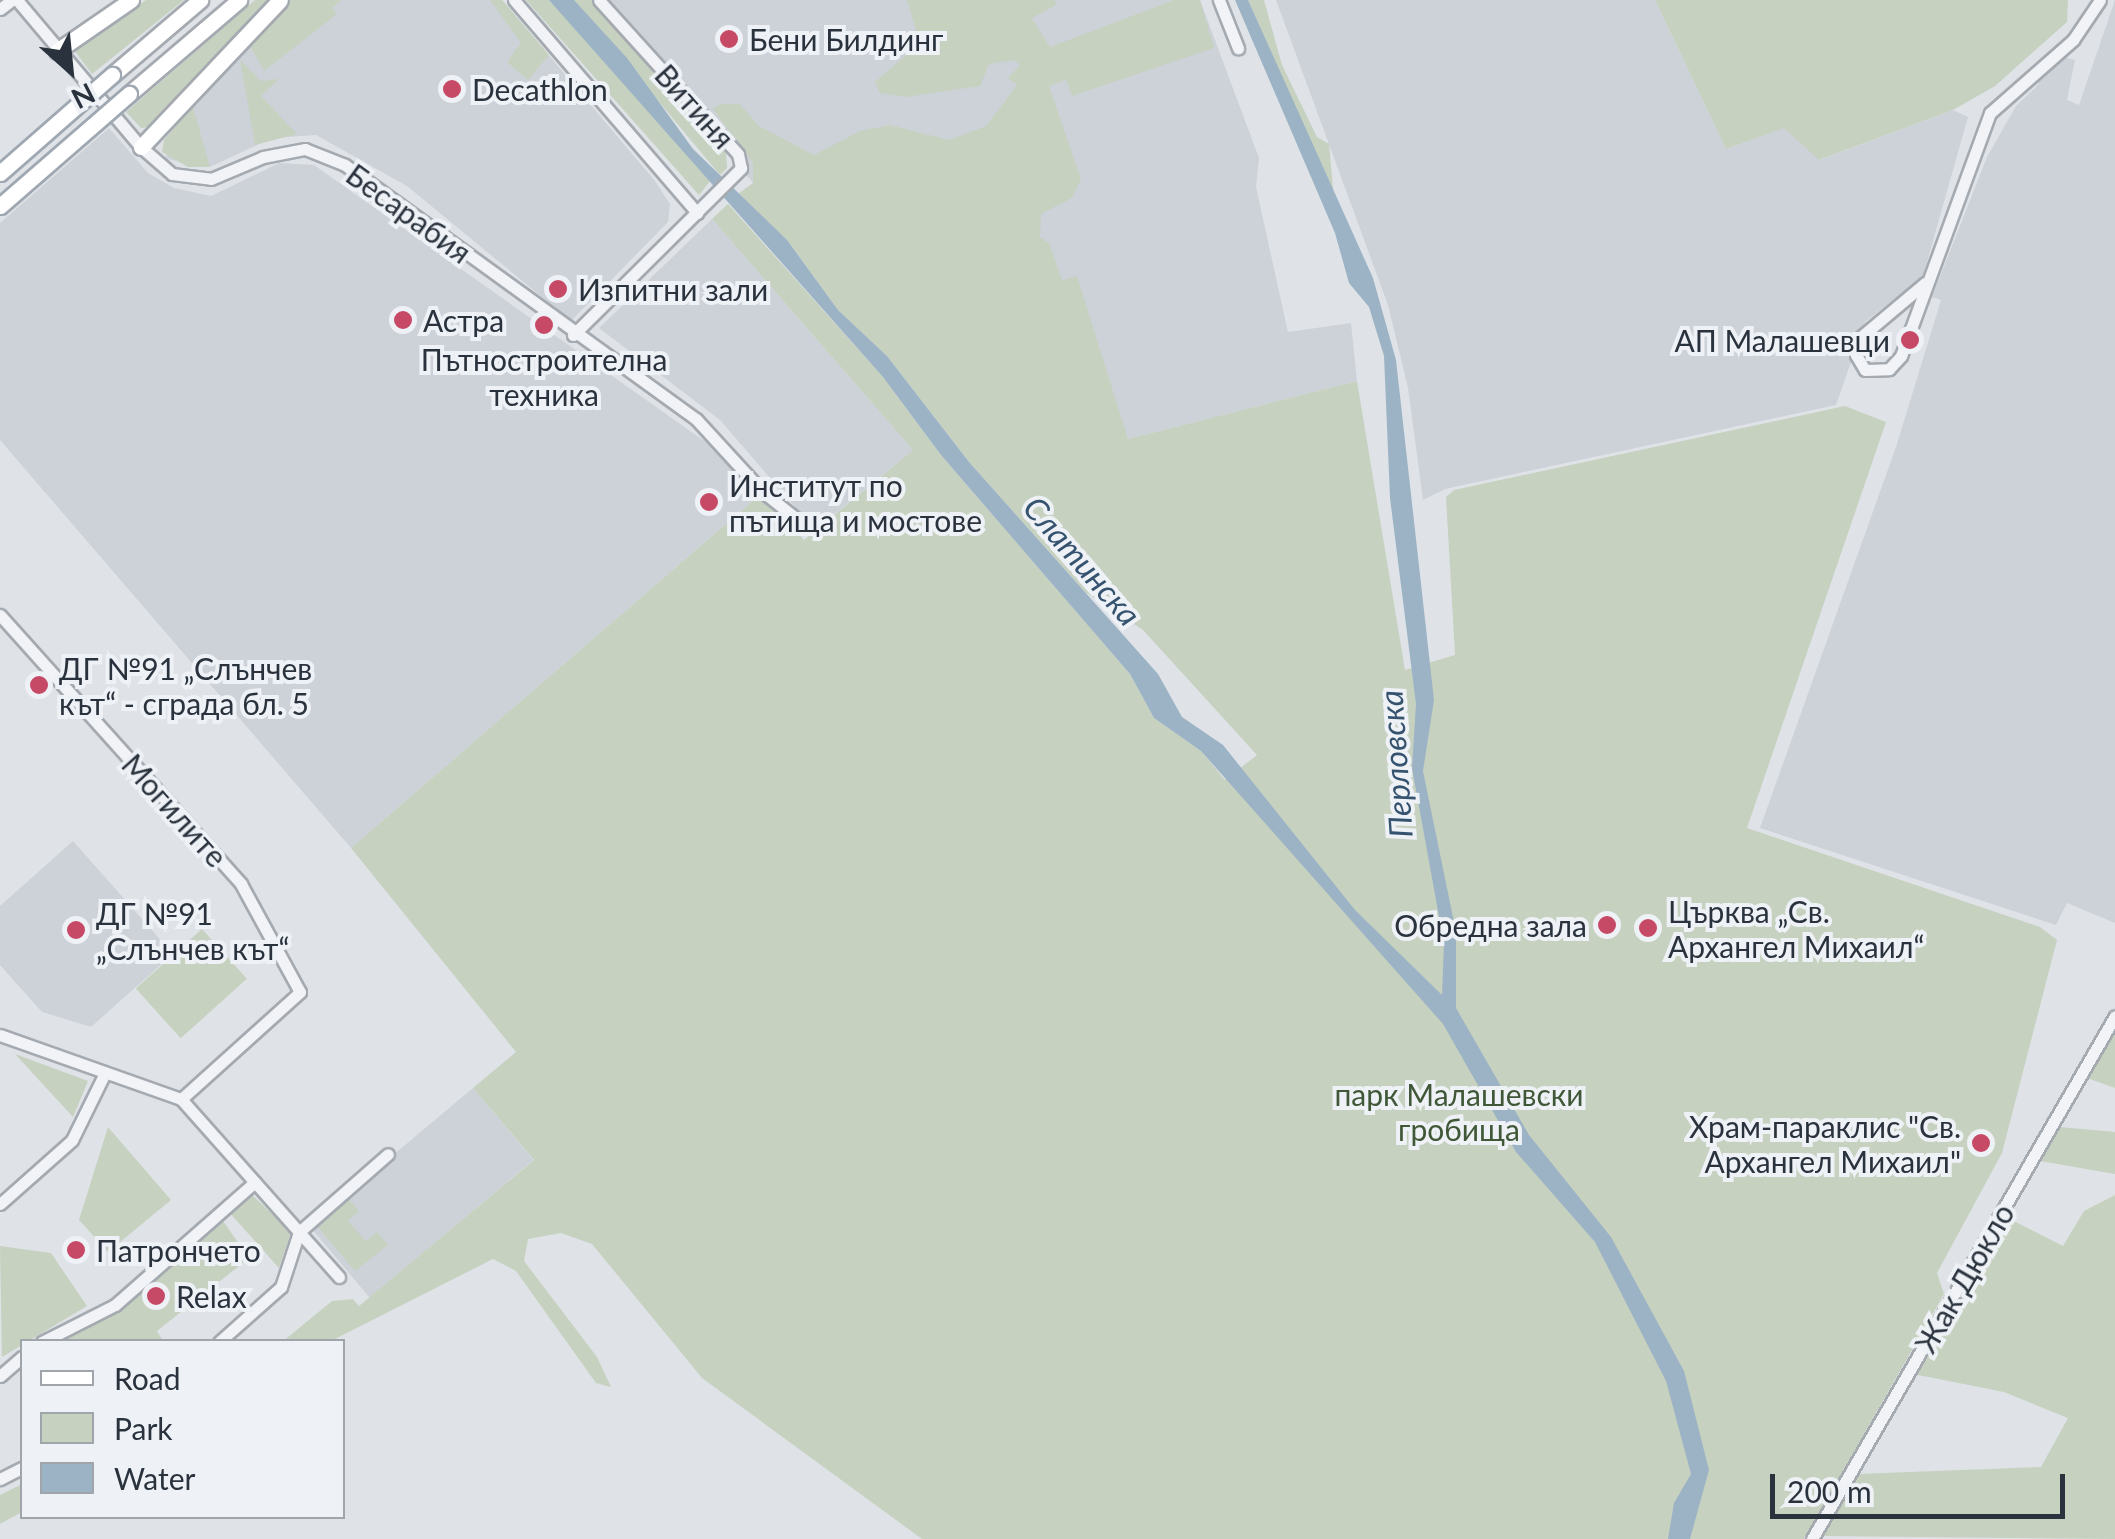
<!DOCTYPE html>
<html>
<head>
<meta charset="utf-8">
<style>
  body { margin:0 }
  #map { position:relative; width:2115px; height:1539px; overflow:hidden; background:#dfe3e7; font-family:Lato,sans-serif }
  div>[style] { position:absolute }
  .built>* { inset:0; background:#cdd2d9; transform-origin:0 0 }
  .green>* { inset:0; background:#c6d1c0; transform-origin:0 0 }
  .water>* { inset:0; background:#9cb3c5 }
  .roads { filter:drop-shadow(2px 0 #a5aab1) drop-shadow(-2px 0 #a5aab1) drop-shadow(0 2px #a5aab1) drop-shadow(0 -2px #a5aab1) }
  .minor>* { height:11px; margin:-5.5px; padding:0 5.5px; transform-origin:5.5px; border-radius:5.5px; background:#f1f3f6 }
  .major>* { height:15px; margin:-7.5px; padding:0 7.5px; transform-origin:7.5px; border-radius:7.5px; background:#fff }
  .bridges { filter:drop-shadow(2px 0 #9fa8b2) drop-shadow(-2px 0 #9fa8b2) drop-shadow(0 2px #9fa8b2) drop-shadow(0 -2px #9fa8b2) }
  .major-bridge>* { height:15px; margin:-7.5px; padding:0 7.5px; transform-origin:7.5px; border-radius:7.5px; background:#fff }
  .dots>* { width:28px; height:28px; translate:-50% -50%; box-sizing:border-box; border:5px solid #eef1f5; border-radius:50% }
  span { translate:-50% -50%; white-space:nowrap; text-align:center; line-height:1.15; -webkit-text-stroke:8px #eef1f5; paint-order:stroke }
  .poi-label { font-size:30px; color:#29323d }
  .left { translate:0 -50%; text-align:left }
  .right { translate:-100% -50%; text-align:right }
  .street-label { font-size:30px; color:#29323d }
  .park-label { font-size:30px; color:#405837 }
  .water-label { font-size:32px; color:#35536f; font-style:italic }
  .legend { position:absolute; left:20px; top:1339px; width:325px; height:180px; box-sizing:border-box; background:#eef1f5; border:2px solid #9fa5ab; margin:0; padding:12px 18px; list-style:none; font-size:30px; color:#29323d }
  .legend li { display:flex; align-items:center; gap:20px; height:50px }
  .legend b { width:50px; border:2px solid #9fa5ab }
  .north { position:absolute; left:20px; top:20px; width:100px; height:100px; -webkit-text-stroke:8px #eef1f5; paint-order:stroke; rotate:153deg; font-size:28px; font-weight:700; line-height:40px; text-align:center; color:#29323d }
  .north::after { content:''; display:block; margin:auto; width:35px; height:45px; background:#29323d; clip-path:polygon(50% 0,100% 100%,50% 72%,0 100%) }
  .scale { position:absolute; left:1770px; top:1474px; width:295px; height:45px; box-sizing:border-box; border:5px solid #29323d; border-top:0; padding-left:12px; font-size:30px; line-height:35px; white-space:nowrap; color:#29323d; -webkit-text-stroke:8px #eef1f5; paint-order:stroke }
</style>
</head>
<body>
<div id="map">
  <div class="built">
    <div style="clip-path:polygon(291px 0,502px 0,655px 181px,670px 204px,668px 222px,571px 321px,407px 186px,316px 135px,272px 138px,210px 167px,167px 159px,164px 140px)"></div>
    <div style="clip-path:polygon(593px 0,1200px 0,1259px 158px,1256px 187px,1288px 332px,1351px 323px,1357px 381px,1128px 439px,1062px 281px,777px 210px)"></div>
    <div style="clip-path:polygon(1276px 0,1655px 0,1726px 149px,1784px 127px,1820px 160px,1953px 110px,1968px 117px,1923px 276px,1865px 322px,1836px 405px,1445px 489px,1423px 500px,1408px 388px,1388px 305px)"></div>
    <div style="clip-path:polygon(2115px 0,2115px 923px,2067px 903px,2056px 925px,1760px 828px,1896px 447px,1941px 300px,1932px 297px,1987px 157px,2016px 106px,2039px 84px,2034px 79px,2060px 56px,2075px 60px,2067px 100px,2079px 105px)"></div>
    <div style="clip-path:polygon(109px 128px,148px 173px,174px 188px,211px 196px,279px 163px,314px 165px,717px 450px,757px 497px,351px 848px,0 440px,0 223px)"></div>
    <div style="clip-path:polygon(712px 219px,913px 450px,815px 530px,720px 420px,599px 328px)"></div>
    <div style="clip-path:polygon(73px 841px,173px 954px,91px 1027px,42px 1012px,0 965px,0 906px)"></div>
    <div style="left:473px;top:1088px;width:94px;height:214px;rotate:50deg"></div>
  </div>
  <div class="green">
    <div style="clip-path:polygon(146px 0,184px 0,92px 74px,74px 50px)"></div>
    <div style="clip-path:polygon(255px 0,268px 0,151px 127px,141px 128px,126px 112px)"></div>
    <div style="clip-path:polygon(290px 0,341px 0,332px 8px,337px 14px,264px 71px,250px 46px)"></div>
    <div style="clip-path:polygon(490px 0,502px 0,549px 55px,528px 80px,507px 62px,521px 43px)"></div>
    <div style="clip-path:polygon(526px 0,549px 0,579px 31px,711px 180px,699px 195px)"></div>
    <div style="clip-path:polygon(574px 0,593px 0,726px 152px,727px 168px,720px 175px)"></div>
    <div style="clip-path:polygon(907px 0,1055px 0,1056px 5px,1032px 18px,1050px 47px,1174px 0,1200px 0,1214px 48px,1072px 96px,1066px 80px,1049px 86px,1081px 179px,1072px 198px,1041px 214px,1040px 237px,1049px 243px,1062px 280px,1077px 276px,1128px 439px,1357px 381px,1405px 670px,1455px 655px,1446px 497px,1454px 490px,1845px 406px,1886px 422px,1747px 828px,2040px 927px,2057px 940px,2002px 1153px,1937px 1273px,1944px 1294px,1804px 1539px,922px 1539px,702px 1378px,592px 1244px,561px 1233px,528px 1239px,524px 1261px,597px 1357px,611px 1387px,596px 1383px,516px 1271px,493px 1259px,331px 1341px,282px 1342px,332px 1301px,353px 1299px,359px 1306px,534px 1160px,473px 1088px,516px 1052px,351px 848px,763px 492px,804px 540px,913px 450px,712px 219px,728px 204px,883px 377px,941px 455px,1130px 674px,1154px 718px,1201px 751px,1225px 780px,1257px 755px,1143px 630px,1085px 592px,969px 462px,887px 356px,838px 310px,787px 240px,738px 194px,753px 183px,753px 163px,713px 109px,721px 104px,740px 104px,759px 126px,814px 155px,860px 131px,890px 125px,949px 140px,986px 126px,1017px 85px,1008px 78px,1020px 65px,1014px 60px,989px 64px,980px 86px,906px 97px,880px 93px,875px 82px,920px 43px)"></div>
    <div style="clip-path:polygon(1248px 0,1264px 0,1282px 65px,1317px 137px,1329px 144px,1334px 198px)"></div>
    <div style="clip-path:polygon(1655px 0,2068px 0,2067px 22px,1995px 86px,1953px 110px,1819px 160px,1784px 128px,1726px 149px)"></div>
    <div style="clip-path:polygon(240px 60px,261px 81px,279px 79px,261px 96px,297px 134px,255px 145px)"></div>
    <div style="clip-path:polygon(193px 107px,210px 167px,188px 167px,162px 152px,164px 140px)"></div>
    <div style="left:202px;top:929px;width:67px;height:89px;rotate:48deg"></div>
    <div style="clip-path:polygon(2115px 1029px,2115px 1088px,2087px 1078px)"></div>
    <div style="clip-path:polygon(15px 1054px,88px 1081px,73px 1117px)"></div>
    <div style="clip-path:polygon(108px 1127px,171px 1200px,108px 1252px,79px 1220px)"></div>
    <div style="clip-path:polygon(2060px 1127px,2115px 1132px,2115px 1174px,2040px 1161px)"></div>
    <div style="clip-path:polygon(251px 1194px,291px 1232px,279px 1268px,229px 1212px)"></div>
    <div style="clip-path:polygon(2115px 1195px,2115px 1539px,1821px 1536px,1857px 1474px,2041px 1467px,2068px 1418px,2004px 1392px,1913px 1374px,2006px 1217px,2063px 1246px,2084px 1211px)"></div>
    <div style="clip-path:polygon(349px 1199px,359px 1211px,348px 1221px,366px 1241px,377px 1232px,388px 1245px,355px 1271px,317px 1226px)"></div>
    <div style="clip-path:polygon(223px 1221px,249px 1258px,157px 1331px,163px 1341px,49px 1342px,117px 1311px)"></div>
    <div style="clip-path:polygon(0 1246px,51px 1253px,87px 1306px,2px 1357px)"></div>
    <div style="clip-path:polygon(22px 1484px,22px 1512px,0 1524px,0 1495px)"></div>
  </div>
  <div class="water">
    <div style="clip-path:polygon(549px 0,574px 0,627px 58px,693px 149px,787px 240px,838px 310px,887px 356px,969px 462px,1158px 674px,1182px 717px,1223px 745px,1355px 910px,1442px 995px,1444px 944px,1412px 768px,1416px 704px,1390px 498px,1384px 356px,1369px 307px,1349px 283px,1335px 233px,1235px 0,1248px 0,1373px 278px,1396px 360px,1434px 700px,1423px 771px,1456px 932px,1456px 1008px,1529px 1135px,1611px 1237px,1684px 1371px,1709px 1470px,1690px 1539px,1668px 1539px,1674px 1503px,1691px 1474px,1666px 1381px,1595px 1242px,1516px 1152px,1443px 1024px,1201px 751px,1154px 718px,1130px 674px,941px 455px,883px 377px)"></div>
  </div>
  <div class="roads">
    <div class="minor">
      <div style="left:17px;top:0;width:192px;rotate:49.9deg"></div>
      <div style="left:141px;top:147px;width:41px;rotate:41.1deg"></div>
      <div style="left:172px;top:174px;width:39px;rotate:7deg"></div>
      <div style="left:211px;top:179px;width:56px;rotate:-22.9deg"></div>
      <div style="left:263px;top:157px;width:43px;rotate:-10.8deg"></div>
      <div style="left:305px;top:149px;width:43px;rotate:21.8deg"></div>
      <div style="left:345px;top:165px;width:433px;rotate:35.9deg"></div>
      <div style="left:696px;top:419px;width:99px;rotate:47.5deg"></div>
      <div style="left:763px;top:492px;width:43px;rotate:38.5deg"></div>
      <div style="left:514px;top:0;width:281px;rotate:49.3deg"></div>
      <div style="left:1219px;top:0;width:52px;rotate:68.4deg"></div>
      <div style="left:0;top:9px;width:15px;rotate:-37deg"></div>
      <div style="left:1925px;top:283px;width:89px;rotate:140deg"></div>
      <div style="left:1857px;top:340px;width:15px;rotate:94deg"></div>
      <div style="left:1856px;top:355px;width:17px;rotate:59deg"></div>
      <div style="left:1865px;top:370px;width:24px;rotate:-2deg"></div>
      <div style="left:1889px;top:369px;width:18px;rotate:-47deg"></div>
      <div style="left:1901px;top:356px;width:259px;rotate:-69.9deg"></div>
      <div style="left:1990px;top:113px;width:111px;rotate:-41.3deg"></div>
      <div style="left:2073px;top:40px;width:48px;rotate:-56deg"></div>
      <div style="left:573px;top:335px;width:237px;rotate:-44.8deg"></div>
      <div style="left:741px;top:168px;width:14px;rotate:-102deg"></div>
      <div style="left:738px;top:154px;width:207px;rotate:-132.1deg"></div>
      <div style="left:0;top:615px;width:361px;rotate:48.1deg"></div>
      <div style="left:241px;top:884px;width:123px;rotate:61.4deg"></div>
      <div style="left:300px;top:992px;width:160px;rotate:138deg"></div>
      <div style="left:0;top:1035px;width:192px;rotate:19.5deg"></div>
      <div style="left:181px;top:1099px;width:238px;rotate:48.4deg"></div>
      <div style="left:0;top:1204px;width:96px;rotate:-41.6deg"></div>
      <div style="left:72px;top:1140px;width:72px;rotate:-63.8deg"></div>
      <div style="left:42px;top:1342px;width:82px;rotate:-26.9deg"></div>
      <div style="left:115px;top:1305px;width:186px;rotate:-41.3deg"></div>
      <div style="left:219px;top:1342px;width:83px;rotate:-41.6deg"></div>
      <div style="left:281px;top:1287px;width:58px;rotate:-71.9deg"></div>
      <div style="left:299px;top:1232px;width:118px;rotate:-41.2deg"></div>
      <div style="left:0;top:1376px;width:29px;rotate:-41deg"></div>
      <div style="left:0;top:1479px;width:25px;rotate:-27deg"></div>
      <div style="left:1812px;top:1539px;width:604px;rotate:-59.91deg"></div>
    </div>
    <div class="major">
      <div style="left:57px;top:51px;width:90px;rotate:-34.6deg"></div>
      <div style="left:112px;top:75px;width:116px;rotate:-40.4deg"></div>
      <div style="left:129px;top:94px;width:145px;rotate:-40.5deg"></div>
      <div style="left:141px;top:147px;width:202px;rotate:-46.6deg"></div>
    </div>
  </div>
  <div class="bridges">
    <div class="major-bridge">
      <div style="left:0;top:173px;width:149px;rotate:-41.2deg"></div>
      <div style="left:0;top:206px;width:171px;rotate:-41deg"></div>
    </div>
  </div>
  <div class="dots">
    <div style="left:729px;top:39px;background:#c64a66"></div>
    <div style="left:452px;top:89px;background:#c64a66"></div>
    <div style="left:558px;top:289px;background:#c64a66"></div>
    <div style="left:403px;top:320px;background:#c64a66"></div>
    <div style="left:544px;top:325px;background:#c64a66"></div>
    <div style="left:1910px;top:340px;background:#c64a66"></div>
    <div style="left:709px;top:502px;background:#c64a66"></div>
    <div style="left:39px;top:685px;background:#c64a66"></div>
    <div style="left:1607px;top:925px;background:#c64a66"></div>
    <div style="left:1648px;top:928px;background:#c64a66"></div>
    <div style="left:76px;top:930px;background:#c64a66"></div>
    <div style="left:1981px;top:1143px;background:#c64a66"></div>
    <div style="left:76px;top:1250px;background:#c64a66"></div>
    <div style="left:156px;top:1296px;background:#c64a66"></div>
  </div>
  <div class="poi-label">
    <span class="left" style="left:749px;top:39px">Бени Билдинг</span>
    <span class="left" style="left:472px;top:89px">Decathlon</span>
    <span class="left" style="left:578px;top:289px">Изпитни зали</span>
    <span class="left" style="left:423px;top:320px">Астра</span>
    <span class="right" style="left:1890px;top:340px">АП Малашевци</span>
    <span style="left:544px;top:376px">Пътностроителна<br>техника</span>
    <span class="left" style="left:729px;top:502px">Институт по<br>пътища и мостове</span>
    <span class="left" style="left:59px;top:685px">ДГ №91 „Слънчев<br>кът“ - сграда бл. 5</span>
    <span class="left" style="left:1668px;top:928px">Църква „Св.<br>Архангел Михаил“</span>
    <span class="left" style="left:96px;top:930px">ДГ №91<br>„Слънчев кът“</span>
    <span class="right" style="left:1587px;top:925px">Обредна зала</span>
    <span class="right" style="left:1961px;top:1143px">Храм-параклис "Св.<br>Архангел Михаил"</span>
    <span class="left" style="left:96px;top:1250px">Патрончето</span>
    <span class="left" style="left:176px;top:1296px">Relax</span>
  </div>
  <div class="street-label">
    <span style="left:695px;top:106px;rotate:48deg">Витиня</span>
    <span style="left:409px;top:213px;rotate:36deg">Бесарабия</span>
    <span style="left:175px;top:810px;rotate:48deg">Могилите</span>
    <span style="left:1964px;top:1278px;rotate:-60deg">Жак Дюкло</span>
  </div>
  <div class="park-label">
    <span style="left:1459px;top:1111px">парк Малашевски<br>гробища</span>
  </div>
  <div class="water-label">
    <span style="left:1082px;top:561px;rotate:49deg">Слатинска</span>
    <span style="left:1396px;top:764px;rotate:-94deg">Перловска</span>
  </div>
  <ul class="legend">
  <li><b style="height:12px;background:#fff"></b>Road</li>
  <li><b style="height:28px;background:#c6d1c0"></b>Park</li>
  <li><b style="height:28px;background:#9cb3c5"></b>Water</li>
  </ul>
  <div class="north">N</div>
  <div class="scale">200 m</div>
</div>
</body>
</html>
